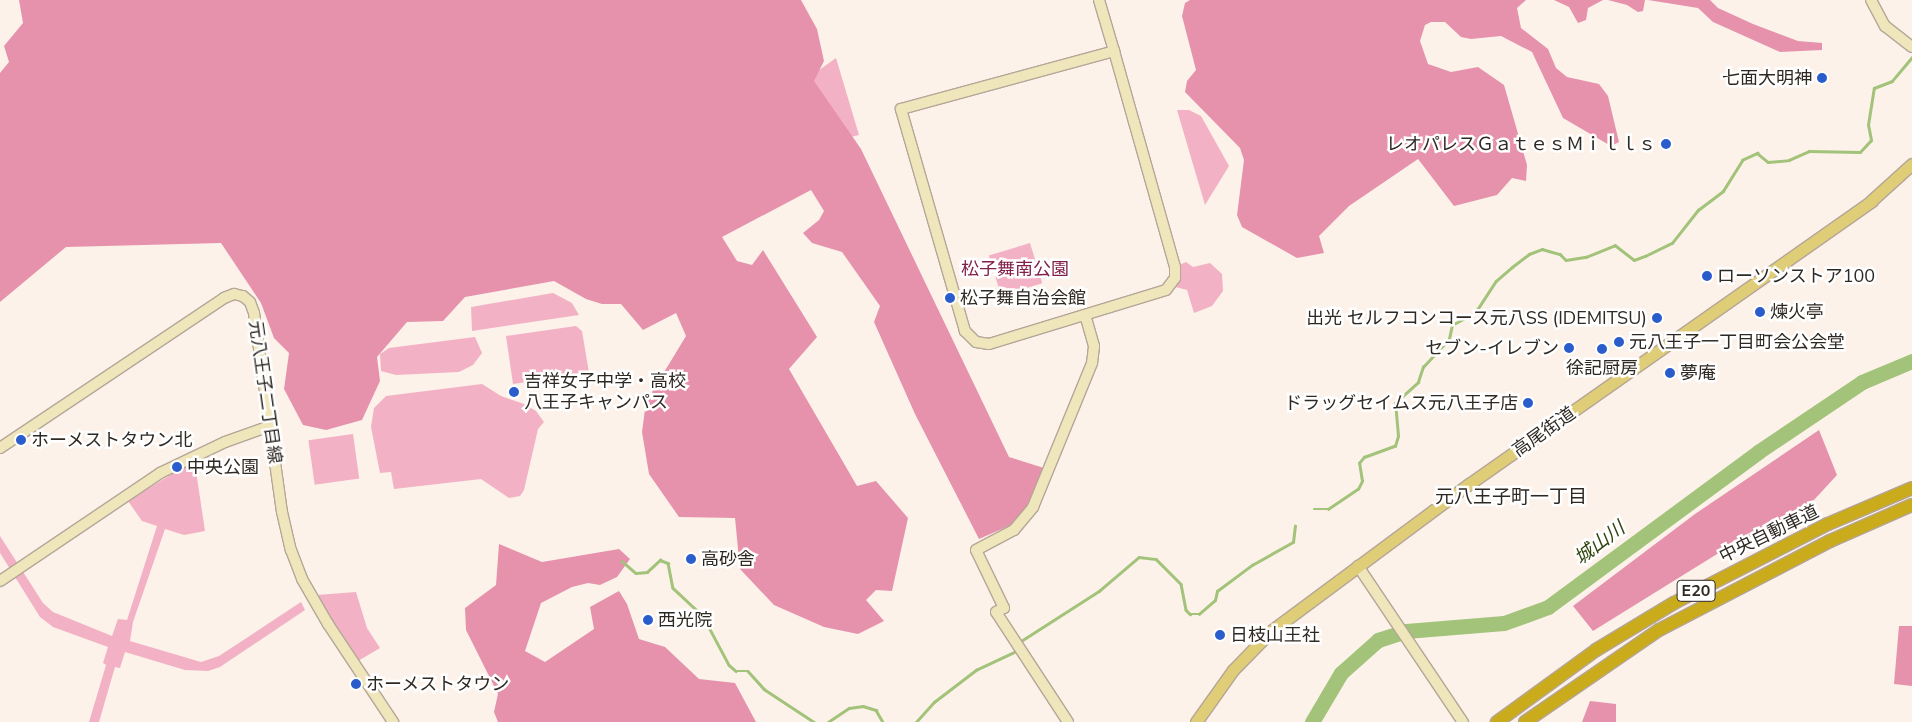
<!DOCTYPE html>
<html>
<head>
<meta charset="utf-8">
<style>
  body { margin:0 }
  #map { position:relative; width:1912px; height:722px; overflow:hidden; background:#fcf2ea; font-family:"Nunito Sans","Noto Sans JP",sans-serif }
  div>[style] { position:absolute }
  .green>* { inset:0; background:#f3b1c5; transform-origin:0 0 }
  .forest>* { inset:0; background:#e692ad }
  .stream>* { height:2.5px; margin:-1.25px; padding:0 1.25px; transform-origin:1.25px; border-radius:1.25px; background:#a2c379 }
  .river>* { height:15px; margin:-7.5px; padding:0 7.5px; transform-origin:7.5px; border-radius:7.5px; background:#a2c379 }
  .roads { filter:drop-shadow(1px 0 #b5a698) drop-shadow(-1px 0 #b5a698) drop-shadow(0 1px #b5a698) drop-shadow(0 -1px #b5a698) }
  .secondary>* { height:10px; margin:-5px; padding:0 5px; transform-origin:5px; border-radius:5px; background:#efe6bb }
  .primary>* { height:11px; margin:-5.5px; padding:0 5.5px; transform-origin:5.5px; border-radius:5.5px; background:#dfcd77 }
  .highway>* { height:12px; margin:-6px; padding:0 6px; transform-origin:6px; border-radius:6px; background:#c9ab1c }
  .dots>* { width:14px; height:14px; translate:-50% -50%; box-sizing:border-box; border:2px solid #fff; border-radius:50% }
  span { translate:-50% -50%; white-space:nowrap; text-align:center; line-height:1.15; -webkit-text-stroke:5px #fff; paint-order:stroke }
  .shield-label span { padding:1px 4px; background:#fff; border:1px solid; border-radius:4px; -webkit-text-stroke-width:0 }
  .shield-label { font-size:16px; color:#2f2923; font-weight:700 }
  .poi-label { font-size:18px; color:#2f2923 }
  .right { translate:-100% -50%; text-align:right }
  .left { translate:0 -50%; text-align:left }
  .park-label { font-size:18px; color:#812149 }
  .street-label { font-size:18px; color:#2f2923 }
  .neighbourhood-label { font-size:19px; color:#2f2923 }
  .water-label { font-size:19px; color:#30440e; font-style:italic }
</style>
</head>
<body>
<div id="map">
  <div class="green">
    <div style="clip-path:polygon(836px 58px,859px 135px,851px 137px,808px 78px)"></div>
    <div style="clip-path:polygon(1177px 110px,1189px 110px,1201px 116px,1229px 166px,1205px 205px)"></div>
    <div style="left:1030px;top:243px;width:42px;height:43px;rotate:73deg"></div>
    <div style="clip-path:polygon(1186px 262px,1193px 267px,1210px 263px,1222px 274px,1223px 291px,1212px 306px,1194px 313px,1187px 290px,1172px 286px,1175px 267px)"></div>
    <div style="clip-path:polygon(553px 293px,572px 303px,579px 315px,472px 331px,471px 307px)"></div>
    <div style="clip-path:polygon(576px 326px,582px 331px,589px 373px,513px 384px,506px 336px)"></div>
    <div style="clip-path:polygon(475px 337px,482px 353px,473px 365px,459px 372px,396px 375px,381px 371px,380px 354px,389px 348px)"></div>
    <div style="clip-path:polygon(482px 384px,501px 396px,524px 404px,536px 411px,544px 422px,538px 429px,524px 490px,520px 496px,509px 498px,481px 479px,394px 489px,391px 472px,380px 473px,371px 427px,374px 408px,386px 396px)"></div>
    <div style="left:353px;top:434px;width:45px;height:45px;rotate:82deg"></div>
    <div style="clip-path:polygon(185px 466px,196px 471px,205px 531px,184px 535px,165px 529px,133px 622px,130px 641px,201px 662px,219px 656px,301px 602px,305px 610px,220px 667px,208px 671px,185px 670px,125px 652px,120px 668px,115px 667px,99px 722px,89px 722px,106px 665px,103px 663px,108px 647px,53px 627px,40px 617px,0 553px,0 536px,43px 603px,53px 612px,112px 636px,118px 619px,127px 620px,157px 526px,142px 521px,128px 501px)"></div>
    <div style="clip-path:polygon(356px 592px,367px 628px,380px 648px,358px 661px,317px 595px)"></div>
  </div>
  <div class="forest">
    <div style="clip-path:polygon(19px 0,801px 0,817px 29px,824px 61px,814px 81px,861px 149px,1009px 457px,1044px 468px,1028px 506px,1011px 525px,979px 539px,915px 414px,874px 322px,880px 306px,842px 252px,812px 243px,803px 233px,819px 220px,824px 211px,811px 190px,722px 237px,737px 261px,752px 265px,763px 250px,817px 337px,789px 369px,857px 486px,876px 481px,908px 518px,892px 591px,876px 590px,866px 600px,884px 621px,858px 634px,824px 627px,774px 605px,740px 569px,735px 518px,679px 517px,649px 474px,642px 432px,646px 402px,686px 336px,676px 313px,643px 330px,621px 304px,602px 304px,586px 299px,554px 281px,465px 297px,443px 321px,407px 322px,377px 357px,380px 381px,362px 420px,326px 430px,303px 425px,284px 389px,289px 353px,274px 338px,261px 303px,221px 243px,66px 247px,0 302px,0 73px,9px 62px,4px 46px,23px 23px)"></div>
    <div style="clip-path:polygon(1190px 0,1526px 0,1517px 8px,1521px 28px,1548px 49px,1556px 68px,1567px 77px,1599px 84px,1608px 96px,1619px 142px,1611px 146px,1563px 118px,1532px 52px,1501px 36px,1471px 39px,1461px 37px,1445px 22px,1431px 22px,1425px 25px,1420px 41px,1428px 64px,1451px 72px,1478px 67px,1504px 85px,1527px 165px,1526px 181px,1512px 178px,1497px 195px,1454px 206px,1418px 159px,1349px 206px,1319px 236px,1324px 253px,1297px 258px,1242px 227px,1237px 215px,1244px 160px,1240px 148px,1185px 92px,1187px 81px,1196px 70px,1182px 16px,1185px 3px)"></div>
    <div style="clip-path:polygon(1554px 0,1603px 0,1588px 8px,1586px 20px,1578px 23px,1569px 7px)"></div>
    <div style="clip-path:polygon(1608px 0,1645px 0,1643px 11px,1638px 12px,1627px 5px)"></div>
    <div style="clip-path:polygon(1648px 0,1710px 0,1718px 8px,1753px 24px,1798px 41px,1822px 43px,1822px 50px,1780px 52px,1713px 22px,1698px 8px)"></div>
    <div style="clip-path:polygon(1819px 430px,1837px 475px,1801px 514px,1730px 546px,1593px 631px,1573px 606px,1695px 514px)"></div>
    <div style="clip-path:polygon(499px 544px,542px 562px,619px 549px,630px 559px,617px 577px,600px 585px,588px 583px,572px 587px,541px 603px,525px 651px,545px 662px,594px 629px,590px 607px,619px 591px,627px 604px,639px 639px,665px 647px,699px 679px,735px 683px,756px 722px,498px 722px,494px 712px,498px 694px,466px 630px,465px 608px,496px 585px)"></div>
    <div style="clip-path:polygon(1899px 626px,1912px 626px,1912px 686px,1894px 684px)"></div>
    <div style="clip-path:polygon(1590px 701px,1616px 704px,1616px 722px,1582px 722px)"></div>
  </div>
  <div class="stream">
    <div style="left:1314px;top:509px;width:14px"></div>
    <div style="left:1328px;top:509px;width:36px;rotate:-34deg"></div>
    <div style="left:1358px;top:489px;width:9px;rotate:-63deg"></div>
    <div style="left:1362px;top:481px;width:18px;rotate:-99deg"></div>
    <div style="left:1359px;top:463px;width:8px;rotate:-50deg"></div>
    <div style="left:1364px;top:457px;width:33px;rotate:-20deg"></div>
    <div style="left:1395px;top:446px;width:10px;rotate:-73deg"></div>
    <div style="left:1398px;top:436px;width:33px;rotate:-95deg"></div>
    <div style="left:1395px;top:403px;width:31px;rotate:-42deg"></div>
    <div style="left:1418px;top:382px;width:16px;rotate:-72deg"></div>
    <div style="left:1423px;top:367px;width:38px;rotate:-47deg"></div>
    <div style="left:1449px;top:339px;width:14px;rotate:-78deg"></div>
    <div style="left:1452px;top:325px;width:26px;rotate:-28deg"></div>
    <div style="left:1475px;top:313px;width:38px;rotate:-57deg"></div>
    <div style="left:1496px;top:281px;width:21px;rotate:-41deg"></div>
    <div style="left:1512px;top:267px;width:21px;rotate:-37deg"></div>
    <div style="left:1529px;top:254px;width:14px;rotate:-21deg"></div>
    <div style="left:1542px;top:249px;width:19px;rotate:16deg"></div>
    <div style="left:1560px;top:254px;width:8px;rotate:45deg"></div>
    <div style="left:1566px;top:260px;width:20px;rotate:-9deg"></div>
    <div style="left:1586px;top:257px;width:31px;rotate:-22deg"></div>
    <div style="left:1615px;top:245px;width:24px;rotate:38deg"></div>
    <div style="left:1634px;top:260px;width:12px;rotate:-20deg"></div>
    <div style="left:1645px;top:256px;width:30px;rotate:-26deg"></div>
    <div style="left:1672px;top:243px;width:42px;rotate:-51.8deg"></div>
    <div style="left:1698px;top:210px;width:31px;rotate:-37deg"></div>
    <div style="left:1723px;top:191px;width:36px;rotate:-58deg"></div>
    <div style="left:1742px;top:160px;width:17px;rotate:-25deg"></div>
    <div style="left:1757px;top:153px;width:14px;rotate:39deg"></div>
    <div style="left:1768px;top:162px;width:21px;rotate:-5deg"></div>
    <div style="left:1789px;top:160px;width:22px;rotate:-24deg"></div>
    <div style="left:1809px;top:151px;width:51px;rotate:1.1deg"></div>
    <div style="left:1860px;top:152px;width:16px;rotate:-47deg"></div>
    <div style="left:1871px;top:140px;width:15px;rotate:-101deg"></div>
    <div style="left:1868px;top:125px;width:37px;rotate:-81deg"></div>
    <div style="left:1874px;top:88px;width:19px;rotate:-21deg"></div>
    <div style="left:1892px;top:81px;width:31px;rotate:-50deg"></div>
    <div style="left:622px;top:561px;width:18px;rotate:41deg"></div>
    <div style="left:636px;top:573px;width:11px;rotate:-5deg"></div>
    <div style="left:647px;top:572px;width:18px;rotate:-43deg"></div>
    <div style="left:660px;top:560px;width:9px;rotate:21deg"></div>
    <div style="left:668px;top:563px;width:25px;rotate:79deg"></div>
    <div style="left:673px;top:588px;width:41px;rotate:43deg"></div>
    <div style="left:703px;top:616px;width:55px;rotate:62deg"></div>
    <div style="left:729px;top:665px;width:9px;rotate:41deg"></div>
    <div style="left:736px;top:671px;width:12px"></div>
    <div style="left:748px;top:671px;width:24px;rotate:48deg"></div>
    <div style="left:764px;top:689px;width:60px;rotate:33.4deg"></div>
    <div style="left:1021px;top:641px;width:93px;rotate:-32.7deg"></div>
    <div style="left:1099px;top:591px;width:52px;rotate:-40.4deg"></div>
    <div style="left:1139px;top:557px;width:17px;rotate:7deg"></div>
    <div style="left:1156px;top:559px;width:35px;rotate:45deg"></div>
    <div style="left:1181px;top:584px;width:26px;rotate:79deg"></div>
    <div style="left:1186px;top:610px;width:6px;rotate:45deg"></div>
    <div style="left:1190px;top:614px;width:9px"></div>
    <div style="left:1199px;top:614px;width:21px;rotate:-41deg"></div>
    <div style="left:1215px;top:600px;width:9px;rotate:-77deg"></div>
    <div style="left:1217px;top:591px;width:44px;rotate:-36.6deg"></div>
    <div style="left:1252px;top:565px;width:47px;rotate:-29.3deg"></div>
    <div style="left:1293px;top:542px;width:16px;rotate:-83deg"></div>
    <div style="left:828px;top:722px;width:25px;rotate:-34deg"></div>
    <div style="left:849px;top:708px;width:14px;rotate:-8deg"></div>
    <div style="left:863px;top:706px;width:14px;rotate:17deg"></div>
    <div style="left:876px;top:710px;width:14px;rotate:60deg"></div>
    <div style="left:916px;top:722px;width:27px;rotate:-48deg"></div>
    <div style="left:934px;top:702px;width:53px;rotate:-37.3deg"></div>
    <div style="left:976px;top:670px;width:42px;rotate:-25.3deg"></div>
  </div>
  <div class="river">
    <div style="left:1312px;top:722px;width:57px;rotate:-59.4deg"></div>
    <div style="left:1341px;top:673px;width:50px;rotate:-41.7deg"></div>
    <div style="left:1378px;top:640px;width:29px;rotate:-18deg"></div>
    <div style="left:1406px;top:631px;width:98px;rotate:-4.7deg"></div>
    <div style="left:1504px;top:623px;width:47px;rotate:-20deg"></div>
    <div style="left:1548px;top:607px;width:261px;rotate:-36.4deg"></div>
    <div style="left:1758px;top:452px;width:125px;rotate:-33.9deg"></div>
    <div style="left:1862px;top:382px;width:54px;rotate:-22.8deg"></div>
  </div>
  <div class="roads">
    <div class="secondary">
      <div style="left:1099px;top:0;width:53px;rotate:73.6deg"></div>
      <div style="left:1114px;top:51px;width:74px;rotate:74.3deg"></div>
      <div style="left:1134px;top:122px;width:151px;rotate:74.2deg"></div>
      <div style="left:1175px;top:267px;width:11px;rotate:90deg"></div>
      <div style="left:1175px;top:278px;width:15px;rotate:127deg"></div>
      <div style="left:1166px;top:290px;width:185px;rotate:163deg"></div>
      <div style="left:989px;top:344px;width:13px;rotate:-171deg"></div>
      <div style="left:976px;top:342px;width:16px;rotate:-135deg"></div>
      <div style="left:965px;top:331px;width:231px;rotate:-106.1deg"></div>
      <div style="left:901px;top:109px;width:221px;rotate:-15.2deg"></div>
      <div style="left:1871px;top:0;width:30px;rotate:62deg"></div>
      <div style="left:1885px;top:26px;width:34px;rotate:38deg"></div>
      <div style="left:0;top:448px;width:270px;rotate:-33.8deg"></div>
      <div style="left:224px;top:298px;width:11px;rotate:-22deg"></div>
      <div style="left:234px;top:294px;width:9px;rotate:13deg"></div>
      <div style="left:243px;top:296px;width:9px;rotate:41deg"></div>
      <div style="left:250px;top:302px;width:12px;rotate:70deg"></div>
      <div style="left:254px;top:313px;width:201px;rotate:82deg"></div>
      <div style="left:282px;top:512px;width:39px;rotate:77deg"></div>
      <div style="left:291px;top:550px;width:31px;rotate:69deg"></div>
      <div style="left:302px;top:579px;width:52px;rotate:60deg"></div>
      <div style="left:328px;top:624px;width:118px;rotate:56.4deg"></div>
      <div style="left:1358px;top:566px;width:188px;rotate:56.1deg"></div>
      <div style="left:0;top:581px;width:193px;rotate:-34deg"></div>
      <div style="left:160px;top:473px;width:72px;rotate:-25.5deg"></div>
      <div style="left:225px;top:442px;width:48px;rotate:-19.6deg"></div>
      <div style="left:1068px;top:722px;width:131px;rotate:-123.2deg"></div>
      <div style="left:996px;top:612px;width:9px;rotate:-27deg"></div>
      <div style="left:1004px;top:608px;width:64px;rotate:-115.8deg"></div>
      <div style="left:976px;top:550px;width:43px;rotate:-27.8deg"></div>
      <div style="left:1014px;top:530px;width:30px;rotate:-50deg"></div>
      <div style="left:1033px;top:507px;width:156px;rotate:-67.7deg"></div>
      <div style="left:1092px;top:363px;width:17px;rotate:-83deg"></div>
      <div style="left:1094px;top:346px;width:32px;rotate:-106deg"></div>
    </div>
    <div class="primary">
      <div style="left:1196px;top:722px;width:64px;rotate:-54.6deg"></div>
      <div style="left:1233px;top:670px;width:54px;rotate:-45.7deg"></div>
      <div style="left:1271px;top:631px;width:247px;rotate:-36.6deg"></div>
      <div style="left:1469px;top:484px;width:492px;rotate:-35.1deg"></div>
      <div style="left:1871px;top:201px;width:55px;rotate:-42.1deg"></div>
    </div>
    <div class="highway">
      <div style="left:1497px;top:722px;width:122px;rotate:-36deg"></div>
      <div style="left:1596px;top:650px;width:91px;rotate:-31.1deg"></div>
      <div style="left:1674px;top:603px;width:173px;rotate:-27.2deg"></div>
      <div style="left:1828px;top:524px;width:91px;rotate:-23.2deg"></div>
      <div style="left:1525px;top:722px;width:163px;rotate:-34.5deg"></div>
      <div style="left:1659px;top:630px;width:193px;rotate:-27.5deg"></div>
      <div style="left:1830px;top:541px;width:90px;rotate:-23.7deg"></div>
    </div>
  </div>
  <div class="dots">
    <div style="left:1822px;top:78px;background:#2a5dcb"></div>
    <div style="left:1666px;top:144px;background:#2a5dcb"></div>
    <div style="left:1707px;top:276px;background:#2a5dcb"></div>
    <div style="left:950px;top:298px;background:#2a5dcb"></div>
    <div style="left:1760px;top:312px;background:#2a5dcb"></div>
    <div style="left:1657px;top:318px;background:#2a5dcb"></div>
    <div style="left:1619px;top:342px;background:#2a5dcb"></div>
    <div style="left:1569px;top:348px;background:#2a5dcb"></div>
    <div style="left:1602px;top:349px;background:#2a5dcb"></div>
    <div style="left:1670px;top:373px;background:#2a5dcb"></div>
    <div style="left:514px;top:392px;background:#2a5dcb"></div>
    <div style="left:1528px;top:403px;background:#2a5dcb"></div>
    <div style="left:21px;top:440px;background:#2a5dcb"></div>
    <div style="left:177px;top:467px;background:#2a5dcb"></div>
    <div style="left:691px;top:559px;background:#2a5dcb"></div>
    <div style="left:648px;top:620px;background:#2a5dcb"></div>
    <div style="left:1220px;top:635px;background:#2a5dcb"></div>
    <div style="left:356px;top:684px;background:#2a5dcb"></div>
  </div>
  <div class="shield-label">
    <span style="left:1696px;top:591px">E20</span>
  </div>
  <div class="poi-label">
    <span class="right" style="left:1812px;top:78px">七面大明神</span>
    <span class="right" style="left:1656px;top:144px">レオパレスＧａｔｅｓＭｉｌｌｓ</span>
    <span class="left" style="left:1717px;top:276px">ローソンストア100</span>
    <span class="left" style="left:960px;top:298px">松子舞自治会館</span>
    <span class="left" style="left:1770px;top:312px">煉火亭</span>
    <span class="right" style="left:1647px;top:318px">出光 セルフコンコース元八SS (IDEMITSU)</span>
    <span class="left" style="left:1629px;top:342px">元八王子一丁目町会公会堂</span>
    <span class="right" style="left:1559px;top:348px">セブン-イレブン</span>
    <span style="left:1602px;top:368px">徐記厨房</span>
    <span class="left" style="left:1680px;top:373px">夢庵</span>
    <span class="left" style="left:524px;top:392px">吉祥女子中学・高校<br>八王子キャンパス</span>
    <span class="right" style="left:1518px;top:403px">ドラッグセイムス元八王子店</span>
    <span class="left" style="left:31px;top:440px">ホーメストタウン北</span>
    <span class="left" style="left:187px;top:467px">中央公園</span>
    <span class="left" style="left:701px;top:559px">高砂舎</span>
    <span class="left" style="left:658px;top:620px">西光院</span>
    <span class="left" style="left:1230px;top:635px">日枝山王社</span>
    <span class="left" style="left:366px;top:684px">ホーメストタウン</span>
  </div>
  <div class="park-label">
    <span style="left:1015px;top:269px">松子舞南公園</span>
  </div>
  <div class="street-label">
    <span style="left:265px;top:392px;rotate:82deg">元八王子二丁目線</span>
    <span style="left:1544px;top:432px;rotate:-35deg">高尾街道</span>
    <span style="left:1769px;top:534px;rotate:-26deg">中央自動車道</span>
  </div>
  <div class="neighbourhood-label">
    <span style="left:1511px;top:498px">元八王子町一丁目</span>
  </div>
  <div class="water-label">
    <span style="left:1600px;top:544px;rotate:-37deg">城山川</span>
  </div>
</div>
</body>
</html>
